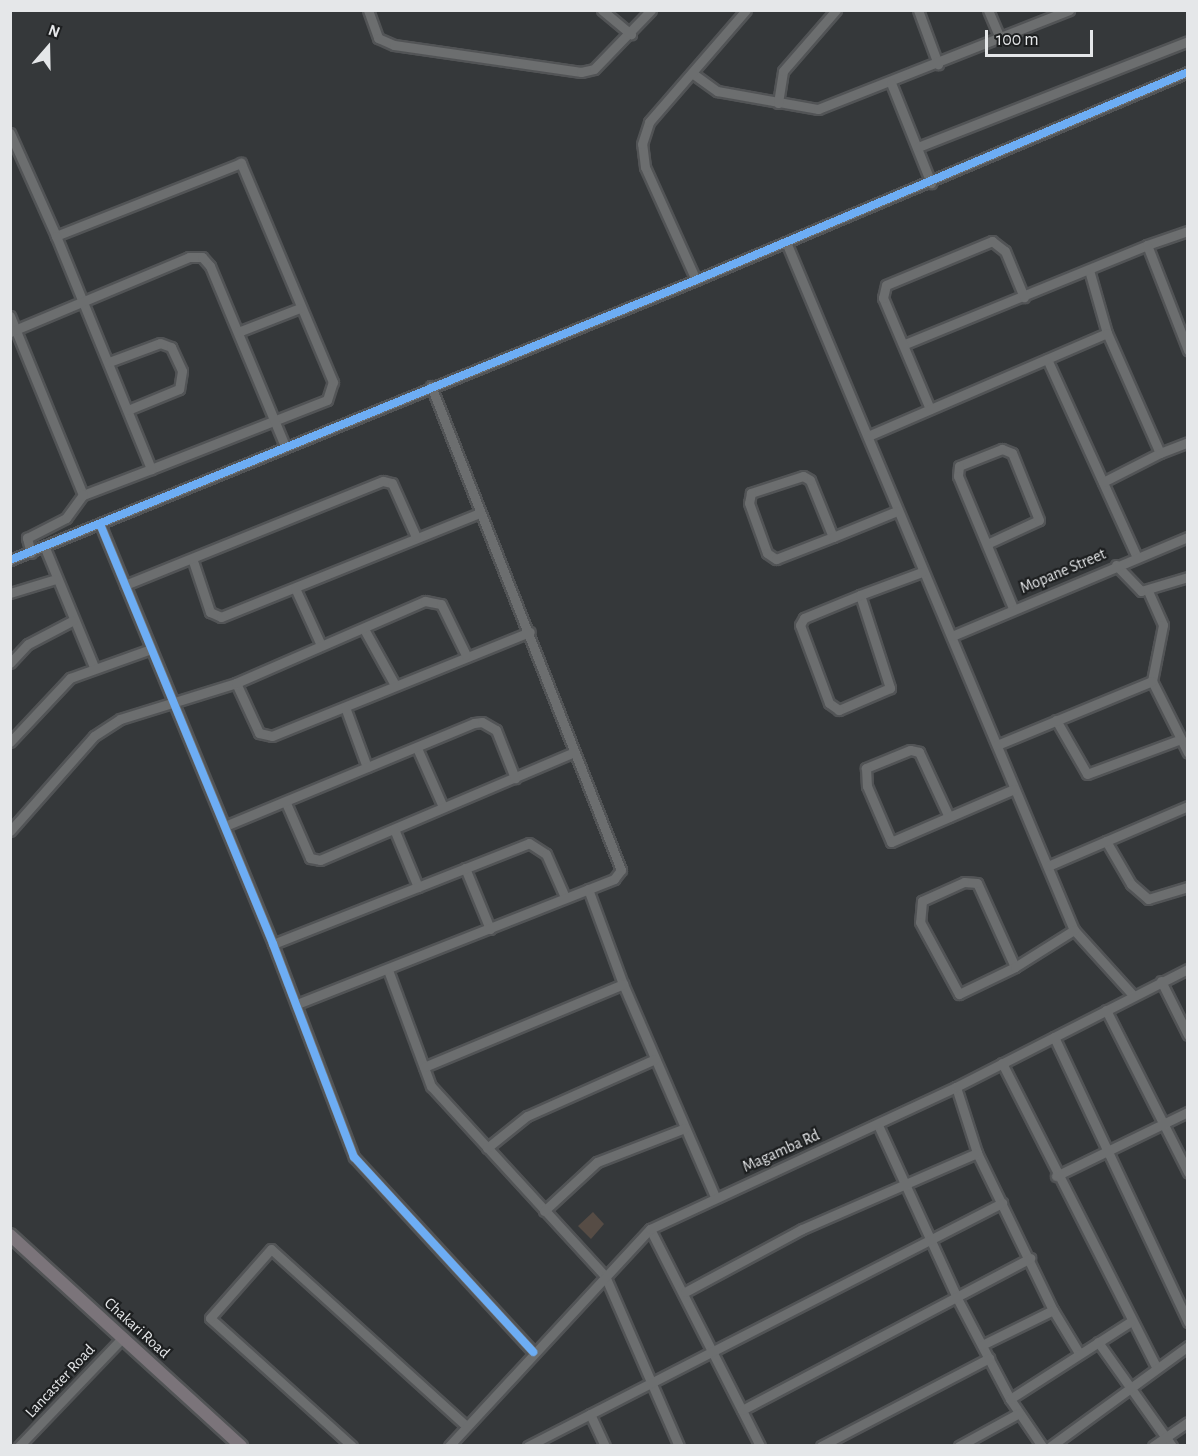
<!DOCTYPE html>
<html>
<head>
<meta charset="utf-8">
<style>
  body { margin:0 }
  #map { position:relative; width:1198px; height:1456px; overflow:hidden; background:#35383a; font-family:"Alegreya Sans",sans-serif }
  div>[style] { position:absolute }
  .building>* { inset:0; background:#564c45 }
  .roads { filter:drop-shadow(2px 0 #525456) drop-shadow(-2px 0 #525456) drop-shadow(0 2px #525456) drop-shadow(0 -2px #525456) }
  .minor>* { height:9px; margin:-4.5px; padding:0 4.5px; transform-origin:4.5px; border-radius:4.5px; background:#6c6e6f }
  .major>* { height:12px; margin:-6px; padding:0 6px; transform-origin:6px; border-radius:6px; background:#7b747a }
  .cycleway>* { height:8px; margin:-4px; padding:0 4px; transform-origin:4px; border-radius:4px; background:#6dadf4 }
  span { translate:-50% -50%; white-space:nowrap; text-align:center; line-height:1.15; -webkit-text-stroke:4.5px #1d1f20; paint-order:stroke }
  .street-label { font-size:16px; color:#e5e7e9 }
  .frame { position:absolute; inset:0; border:12px solid #e5e7e9; pointer-events:none }
  .north { position:absolute; left:18px; top:18px; width:60px; height:60px; -webkit-text-stroke:4px #1d1f20; paint-order:stroke; rotate:20deg; font-size:16px; font-weight:700; line-height:24px; text-align:center; color:#e5e7e9 }
  .north::after { content:''; display:block; margin:auto; width:21px; height:27px; background:#e5e7e9; clip-path:polygon(50% 0,100% 100%,50% 72%,0 100%) }
  .scale { position:absolute; left:985px; top:30px; width:108px; height:27px; box-sizing:border-box; border:3px solid #e5e7e9; border-top:0; padding-left:8px; font-size:18px; line-height:21px; white-space:nowrap; color:#e5e7e9; -webkit-text-stroke:4px #1d1f20; paint-order:stroke }
</style>
</head>
<body>
<div id="map">
  <div class="building">
    <div style="clip-path:polygon(593px 1212px,604px 1224px,591px 1239px,578px 1226px)"></div>
  </div>
  <div class="roads">
    <div class="minor">
      <div style="left:368px;top:10px;width:30px;rotate:70deg"></div>
      <div style="left:378px;top:38px;width:17px;rotate:24deg"></div>
      <div style="left:394px;top:45px;width:189px;rotate:8.2deg"></div>
      <div style="left:581px;top:72px;width:13px;rotate:-13deg"></div>
      <div style="left:594px;top:69px;width:82px;rotate:-46deg"></div>
      <div style="left:602px;top:10px;width:38px;rotate:40deg"></div>
      <div style="left:918px;top:10px;width:58px;rotate:69.7deg"></div>
      <div style="left:988px;top:10px;width:30px;rotate:67deg"></div>
      <div style="left:692px;top:73px;width:31px;rotate:36deg"></div>
      <div style="left:717px;top:91px;width:103px;rotate:10.1deg"></div>
      <div style="left:818px;top:109px;width:270px;rotate:-21.5deg"></div>
      <div style="left:891px;top:83px;width:108px;rotate:68.2deg"></div>
      <div style="left:778px;top:103px;width:32px;rotate:-81deg"></div>
      <div style="left:783px;top:71px;width:81px;rotate:-49deg"></div>
      <div style="left:10px;top:133px;width:113px;rotate:65.9deg"></div>
      <div style="left:918px;top:147px;width:290px;rotate:-21.4deg"></div>
      <div style="left:786px;top:242px;width:746px;rotate:67.29deg"></div>
      <div style="left:1074px;top:930px;width:88px;rotate:47.8deg"></div>
      <div style="left:1147px;top:245px;width:43px;rotate:-18.9deg"></div>
      <div style="left:1089px;top:270px;width:66px;rotate:74.1deg"></div>
      <div style="left:696px;top:280px;width:124px;rotate:-114.3deg"></div>
      <div style="left:645px;top:167px;width:23px;rotate:-97deg"></div>
      <div style="left:642px;top:144px;width:23px;rotate:-72deg"></div>
      <div style="left:649px;top:122px;width:148px;rotate:-49.1deg"></div>
      <div style="left:10px;top:316px;width:193px;rotate:67.8deg"></div>
      <div style="left:83px;top:495px;width:73px;rotate:-20.9deg"></div>
      <div style="left:151px;top:469px;width:189px;rotate:-21.4deg"></div>
      <div style="left:327px;top:400px;width:19px;rotate:-72deg"></div>
      <div style="left:333px;top:382px;width:238px;rotate:-112.8deg"></div>
      <div style="left:241px;top:163px;width:199px;rotate:158.5deg"></div>
      <div style="left:56px;top:236px;width:252px;rotate:67.8deg"></div>
      <div style="left:10px;top:332px;width:194px;rotate:-22.7deg"></div>
      <div style="left:189px;top:257px;width:13px"></div>
      <div style="left:202px;top:257px;width:12px;rotate:48deg"></div>
      <div style="left:210px;top:266px;width:195px;rotate:67.4deg"></div>
      <div style="left:238px;top:332px;width:66px;rotate:-21.2deg"></div>
      <div style="left:905px;top:344px;width:261px;rotate:-22.2deg"></div>
      <div style="left:1147px;top:245px;width:113px;rotate:68.7deg"></div>
      <div style="left:1047px;top:359px;width:215px;rotate:65.6deg"></div>
      <div style="left:109px;top:362px;width:54px;rotate:-20.4deg"></div>
      <div style="left:160px;top:343px;width:12px;rotate:20deg"></div>
      <div style="left:171px;top:347px;width:26px;rotate:65deg"></div>
      <div style="left:182px;top:371px;width:18px;rotate:99deg"></div>
      <div style="left:179px;top:389px;width:55px;rotate:157.6deg"></div>
      <div style="left:930px;top:409px;width:121px;rotate:-112.9deg"></div>
      <div style="left:883px;top:298px;width:13px;rotate:-77deg"></div>
      <div style="left:886px;top:285px;width:115px;rotate:-22.5deg"></div>
      <div style="left:992px;top:241px;width:16px;rotate:38deg"></div>
      <div style="left:1005px;top:251px;width:50px;rotate:67.6deg"></div>
      <div style="left:868px;top:436px;width:260px;rotate:-23.3deg"></div>
      <div style="left:1107px;top:333px;width:131px;rotate:66.2deg"></div>
      <div style="left:1160px;top:453px;width:64px;rotate:153deg"></div>
      <div style="left:1160px;top:453px;width:30px;rotate:-21deg"></div>
      <div style="left:100px;top:524px;width:454px;rotate:67.6deg"></div>
      <div style="left:273px;top:944px;width:228px;rotate:69.2deg"></div>
      <div style="left:354px;top:1157px;width:265px;rotate:47.4deg"></div>
      <div style="left:833px;top:537px;width:61px;rotate:-112deg"></div>
      <div style="left:810px;top:480px;width:8px;rotate:-150deg"></div>
      <div style="left:803px;top:476px;width:55px;rotate:161.9deg"></div>
      <div style="left:751px;top:493px;width:10px;rotate:101deg"></div>
      <div style="left:749px;top:503px;width:53px;rotate:70.2deg"></div>
      <div style="left:767px;top:553px;width:11px;rotate:34deg"></div>
      <div style="left:776px;top:559px;width:61px;rotate:-21.1deg"></div>
      <div style="left:833px;top:537px;width:69px;rotate:-22.1deg"></div>
      <div style="left:987px;top:544px;width:57px;rotate:-24.8deg"></div>
      <div style="left:1039px;top:520px;width:72px;rotate:-111.9deg"></div>
      <div style="left:1012px;top:453px;width:11px;rotate:-158deg"></div>
      <div style="left:1002px;top:449px;width:46px;rotate:158.4deg"></div>
      <div style="left:959px;top:466px;width:10px;rotate:96deg"></div>
      <div style="left:958px;top:476px;width:143px;rotate:67.4deg"></div>
      <div style="left:45px;top:548px;width:129px;rotate:67.6deg"></div>
      <div style="left:31px;top:553px;width:16px;rotate:-105deg"></div>
      <div style="left:27px;top:538px;width:44px;rotate:-27.1deg"></div>
      <div style="left:66px;top:518px;width:29px;rotate:-54deg"></div>
      <div style="left:10px;top:560px;width:741px;rotate:-22.2deg"></div>
      <div style="left:696px;top:280px;width:534px;rotate:-22.92deg"></div>
      <div style="left:193px;top:561px;width:54px;rotate:71.6deg"></div>
      <div style="left:210px;top:612px;width:12px;rotate:24deg"></div>
      <div style="left:221px;top:617px;width:279px;rotate:-21.9deg"></div>
      <div style="left:1116px;top:565px;width:36px;rotate:46deg"></div>
      <div style="left:1141px;top:591px;width:49px;rotate:-16.6deg"></div>
      <div style="left:125px;top:585px;width:278px;rotate:-22deg"></div>
      <div style="left:383px;top:481px;width:9px;rotate:13deg"></div>
      <div style="left:392px;top:483px;width:59px;rotate:66deg"></div>
      <div style="left:295px;top:588px;width:63px;rotate:65.5deg"></div>
      <div style="left:1148px;top:591px;width:37px;rotate:66deg"></div>
      <div style="left:1163px;top:625px;width:57px;rotate:101.1deg"></div>
      <div style="left:1152px;top:681px;width:80px;rotate:63.4deg"></div>
      <div style="left:10px;top:593px;width:48px;rotate:-16.9deg"></div>
      <div style="left:860px;top:595px;width:98px;rotate:72.1deg"></div>
      <div style="left:890px;top:688px;width:56px;rotate:156.7deg"></div>
      <div style="left:839px;top:710px;width:12px;rotate:-145deg"></div>
      <div style="left:829px;top:703px;width:83px;rotate:-110.4deg"></div>
      <div style="left:800px;top:625px;width:8px;rotate:-60deg"></div>
      <div style="left:804px;top:618px;width:61px;rotate:-22.3deg"></div>
      <div style="left:860px;top:595px;width:66px;rotate:-20.4deg"></div>
      <div style="left:364px;top:629px;width:64px;rotate:61deg"></div>
      <div style="left:952px;top:636px;width:256px;rotate:-22.8deg"></div>
      <div style="left:10px;top:663px;width:26px;rotate:-47deg"></div>
      <div style="left:28px;top:644px;width:50px;rotate:-27.6deg"></div>
      <div style="left:236px;top:683px;width:55px;rotate:65.3deg"></div>
      <div style="left:259px;top:733px;width:13px;rotate:13deg"></div>
      <div style="left:272px;top:736px;width:278px;rotate:-22deg"></div>
      <div style="left:345px;top:707px;width:64px;rotate:69.9deg"></div>
      <div style="left:1056px;top:720px;width:62px;rotate:60.1deg"></div>
      <div style="left:1087px;top:774px;width:100px;rotate:-20.4deg"></div>
      <div style="left:10px;top:742px;width:88px;rotate:-46.8deg"></div>
      <div style="left:70px;top:678px;width:86px;rotate:-19.7deg"></div>
      <div style="left:997px;top:745px;width:168px;rotate:-22.4deg"></div>
      <div style="left:417px;top:748px;width:64px;rotate:66.2deg"></div>
      <div style="left:286px;top:803px;width:60px;rotate:66.4deg"></div>
      <div style="left:310px;top:858px;width:10px;rotate:11deg"></div>
      <div style="left:320px;top:860px;width:276px;rotate:-23deg"></div>
      <div style="left:949px;top:817px;width:72px;rotate:-114.8deg"></div>
      <div style="left:919px;top:752px;width:9px;rotate:-167deg"></div>
      <div style="left:910px;top:750px;width:48px;rotate:157.8deg"></div>
      <div style="left:866px;top:768px;width:18px;rotate:87deg"></div>
      <div style="left:867px;top:786px;width:61px;rotate:66.8deg"></div>
      <div style="left:891px;top:842px;width:134px;rotate:-23.3deg"></div>
      <div style="left:225px;top:826px;width:269px;rotate:-22.5deg"></div>
      <div style="left:474px;top:723px;width:8px;rotate:-7deg"></div>
      <div style="left:482px;top:722px;width:16px;rotate:30deg"></div>
      <div style="left:496px;top:730px;width:52px;rotate:68.4deg"></div>
      <div style="left:394px;top:829px;width:63px;rotate:67.5deg"></div>
      <div style="left:10px;top:831px;width:127px;rotate:-48.5deg"></div>
      <div style="left:94px;top:736px;width:31px;rotate:-33deg"></div>
      <div style="left:120px;top:719px;width:121px;rotate:-17.2deg"></div>
      <div style="left:236px;top:683px;width:206px;rotate:-23.5deg"></div>
      <div style="left:425px;top:601px;width:16px;rotate:11deg"></div>
      <div style="left:441px;top:604px;width:57px;rotate:63.9deg"></div>
      <div style="left:1106px;top:841px;width:50px;rotate:59.8deg"></div>
      <div style="left:1131px;top:884px;width:23px;rotate:41deg"></div>
      <div style="left:1148px;top:899px;width:42px;rotate:-16.7deg"></div>
      <div style="left:1048px;top:866px;width:152px;rotate:-23.2deg"></div>
      <div style="left:465px;top:868px;width:66px;rotate:67.7deg"></div>
      <div style="left:588px;top:889px;width:101px;rotate:69.8deg"></div>
      <div style="left:623px;top:984px;width:232px;rotate:66.6deg"></div>
      <div style="left:273px;top:944px;width:275px;rotate:-21.5deg"></div>
      <div style="left:529px;top:843px;width:20px;rotate:33deg"></div>
      <div style="left:546px;top:854px;width:47px;rotate:66.2deg"></div>
      <div style="left:1015px;top:967px;width:92px;rotate:-114.3deg"></div>
      <div style="left:977px;top:883px;width:13px;rotate:-176deg"></div>
      <div style="left:964px;top:882px;width:46px;rotate:155.7deg"></div>
      <div style="left:922px;top:901px;width:21px;rotate:95deg"></div>
      <div style="left:920px;top:922px;width:82px;rotate:61.6deg"></div>
      <div style="left:959px;top:994px;width:62px;rotate:-25.7deg"></div>
      <div style="left:1015px;top:967px;width:70px;rotate:-32.1deg"></div>
      <div style="left:388px;top:970px;width:124px;rotate:69.7deg"></div>
      <div style="left:431px;top:1086px;width:258px;rotate:47.5deg"></div>
      <div style="left:605px;top:1276px;width:185px;rotate:66.5deg"></div>
      <div style="left:1161px;top:981px;width:60px;rotate:63.4deg"></div>
      <div style="left:297px;top:1004px;width:341px;rotate:-21.5deg"></div>
      <div style="left:614px;top:879px;width:11px;rotate:-52deg"></div>
      <div style="left:621px;top:870px;width:520px;rotate:-111.43deg"></div>
      <div style="left:1106px;top:1010px;width:182px;rotate:63.2deg"></div>
      <div style="left:1054px;top:1037px;width:315px;rotate:64.8deg"></div>
      <div style="left:1002px;top:1063px;width:341px;rotate:63.1deg"></div>
      <div style="left:424px;top:1067px;width:216px;rotate:-22.6deg"></div>
      <div style="left:956px;top:1087px;width:69px;rotate:72.3deg"></div>
      <div style="left:977px;top:1153px;width:174px;rotate:64.2deg"></div>
      <div style="left:1053px;top:1310px;width:50px;rotate:58.8deg"></div>
      <div style="left:878px;top:1125px;width:192px;rotate:65.4deg"></div>
      <div style="left:958px;top:1300px;width:112px;rotate:62.3deg"></div>
      <div style="left:1010px;top:1399px;width:57px;rotate:55.8deg"></div>
      <div style="left:487px;top:1148px;width:51px;rotate:-38.7deg"></div>
      <div style="left:527px;top:1116px;width:140px;rotate:-24deg"></div>
      <div style="left:1056px;top:1176px;width:147px;rotate:-25.9deg"></div>
      <div style="left:544px;top:1211px;width:72px;rotate:-42.8deg"></div>
      <div style="left:597px;top:1162px;width:94px;rotate:-21.1deg"></div>
      <div style="left:650px;top:1229px;width:243px;rotate:63.1deg"></div>
      <div style="left:685px;top:1292px;width:133px;rotate:-28.3deg"></div>
      <div style="left:802px;top:1229px;width:191px;rotate:-23.5deg"></div>
      <div style="left:1098px;top:1342px;width:128px;rotate:54.6deg"></div>
      <div style="left:982px;top:1345px;width:79px;rotate:-26.2deg"></div>
      <div style="left:1010px;top:1399px;width:143px;rotate:-32.7deg"></div>
      <div style="left:742px;top:1410px;width:326px;rotate:-27.8deg"></div>
      <div style="left:590px;top:1414px;width:35px;rotate:65deg"></div>
      <div style="left:19px;top:1446px;width:151px;rotate:-46.3deg"></div>
      <div style="left:352px;top:1446px;width:191px;rotate:-138deg"></div>
      <div style="left:210px;top:1318px;width:92px;rotate:-48.5deg"></div>
      <div style="left:271px;top:1249px;width:263px;rotate:42.2deg"></div>
      <div style="left:449px;top:1446px;width:296px;rotate:-47.2deg"></div>
      <div style="left:650px;top:1229px;width:337px;rotate:-24.9deg"></div>
      <div style="left:956px;top:1087px;width:260px;rotate:-27deg"></div>
      <div style="left:528px;top:1446px;width:533px;rotate:-27.14deg"></div>
      <div style="left:821px;top:1446px;width:190px;rotate:-27.6deg"></div>
      <div style="left:959px;top:1446px;width:68px;rotate:-28.8deg"></div>
      <div style="left:1051px;top:1446px;width:170px;rotate:-36.1deg"></div>
      <div style="left:1153px;top:1446px;width:42px;rotate:-34.4deg"></div>
    </div>
    <div class="major">
      <div style="left:10px;top:1235px;width:313px;rotate:42.4deg"></div>
    </div>
  </div>
  <div class="cycleway">
    <div style="left:100px;top:524px;width:454px;rotate:67.6deg"></div>
    <div style="left:273px;top:944px;width:228px;rotate:69.2deg"></div>
    <div style="left:354px;top:1157px;width:265px;rotate:47.4deg"></div>
    <div style="left:10px;top:560px;width:741px;rotate:-22.2deg"></div>
    <div style="left:696px;top:280px;width:534px;rotate:-22.92deg"></div>
  </div>
  <div class="street-label">
    <span style="left:1063px;top:571px;rotate:-23deg">Mopane Street</span>
    <span style="left:781px;top:1151px;rotate:-24deg">Magamba Rd</span>
    <span style="left:137px;top:1328px;rotate:42deg">Chakari Road</span>
    <span style="left:60px;top:1381px;rotate:-47deg">Lancaster Road</span>
  </div>
  <div class="frame"></div>
  <div class="north">N</div>
  <div class="scale">100 m</div>
</div>
</body>
</html>
